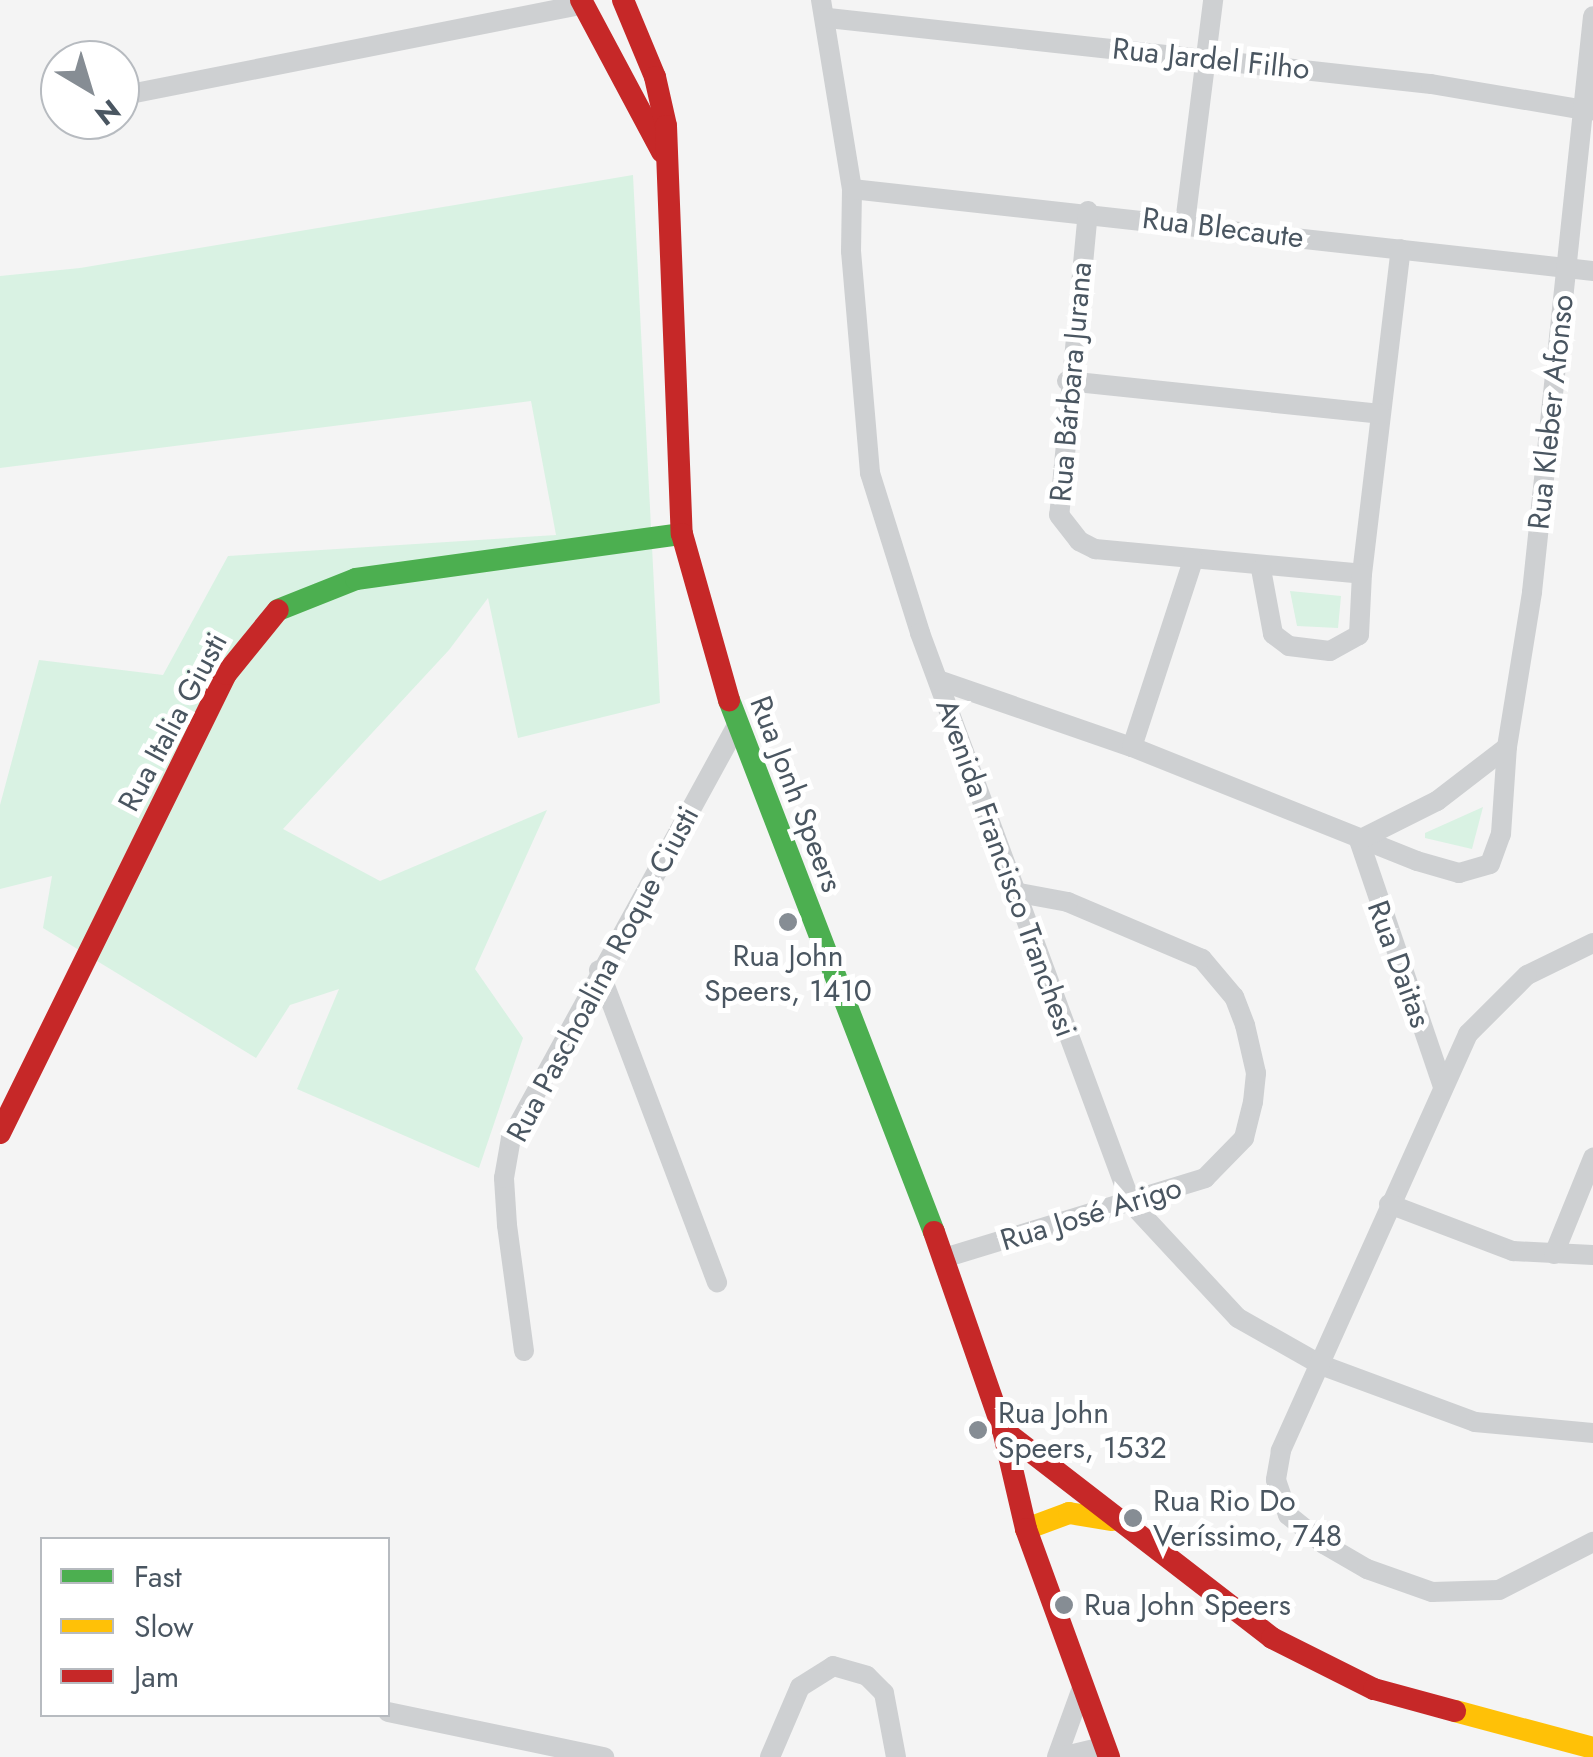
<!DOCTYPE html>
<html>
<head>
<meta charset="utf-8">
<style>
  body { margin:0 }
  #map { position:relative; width:1593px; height:1757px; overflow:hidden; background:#f4f4f4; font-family:Jost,sans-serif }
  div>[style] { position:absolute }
  .green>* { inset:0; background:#d9f2e3 }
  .street>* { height:20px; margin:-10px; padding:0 10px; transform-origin:10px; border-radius:10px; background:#ced0d2 }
  .fast>* { height:22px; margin:-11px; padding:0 11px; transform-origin:11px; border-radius:11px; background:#4caf50 }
  .slow>* { height:22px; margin:-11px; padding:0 11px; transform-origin:11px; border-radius:11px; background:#ffc107 }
  .jam>* { height:22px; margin:-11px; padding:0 11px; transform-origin:11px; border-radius:11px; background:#c62828 }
  .dots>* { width:28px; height:28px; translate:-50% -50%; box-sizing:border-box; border:5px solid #fff; border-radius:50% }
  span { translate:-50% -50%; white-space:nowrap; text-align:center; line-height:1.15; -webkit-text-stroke:10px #fff; paint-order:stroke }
  .street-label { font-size:30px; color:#4a5661 }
  .poi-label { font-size:30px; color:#4a5661 }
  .left { translate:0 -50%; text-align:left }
  .legend { position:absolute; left:40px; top:1537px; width:350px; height:180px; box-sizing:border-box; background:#fff; border:2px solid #b7bbc0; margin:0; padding:12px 18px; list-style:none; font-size:30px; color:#4a5661 }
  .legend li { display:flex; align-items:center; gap:20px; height:50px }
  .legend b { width:50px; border:2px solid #b7bbc0 }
  .north { position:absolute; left:40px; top:40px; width:100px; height:100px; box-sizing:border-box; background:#fff; border:2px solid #b7bbc0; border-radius:50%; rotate:142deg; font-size:28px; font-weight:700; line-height:40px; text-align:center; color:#4a5661 }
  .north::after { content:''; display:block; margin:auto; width:35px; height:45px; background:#868d94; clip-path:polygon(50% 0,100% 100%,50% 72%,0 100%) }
</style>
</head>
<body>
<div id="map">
  <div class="green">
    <div style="clip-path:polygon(633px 175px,660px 703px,518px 738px,488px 598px,449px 650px,283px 829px,380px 881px,547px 810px,475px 969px,523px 1038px,479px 1168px,297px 1089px,339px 989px,290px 1005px,256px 1058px,43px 928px,52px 876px,0 889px,0 805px,39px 660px,163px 675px,228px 556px,556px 535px,531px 401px,0 468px,0 276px,80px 268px)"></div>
    <div style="clip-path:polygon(1290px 591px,1341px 596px,1338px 628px,1297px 626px)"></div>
    <div style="clip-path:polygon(1483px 807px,1472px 849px,1425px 838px,1425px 833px)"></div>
  </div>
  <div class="street">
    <div style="left:821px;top:0;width:192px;rotate:80.7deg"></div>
    <div style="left:852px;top:189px;width:62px;rotate:90.9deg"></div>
    <div style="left:851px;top:251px;width:223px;rotate:85.1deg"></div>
    <div style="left:870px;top:473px;width:168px;rotate:72.6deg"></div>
    <div style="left:920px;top:633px;width:608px;rotate:69.69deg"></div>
    <div style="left:1131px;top:1203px;width:157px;rotate:47.1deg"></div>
    <div style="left:1238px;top:1318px;width:95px;rotate:29.5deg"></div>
    <div style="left:1321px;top:1365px;width:164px;rotate:20.3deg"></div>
    <div style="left:1475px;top:1422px;width:119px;rotate:5.3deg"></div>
    <div style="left:828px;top:18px;width:607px;rotate:6.25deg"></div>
    <div style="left:1431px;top:84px;width:161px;rotate:9.6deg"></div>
    <div style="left:120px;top:96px;width:472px;rotate:-11.2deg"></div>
    <div style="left:852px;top:189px;width:746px;rotate:6.31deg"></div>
    <div style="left:1088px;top:211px;width:305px;rotate:95.4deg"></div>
    <div style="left:1059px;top:515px;width:33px;rotate:52deg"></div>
    <div style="left:1079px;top:541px;width:18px;rotate:27deg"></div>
    <div style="left:1095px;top:549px;width:268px;rotate:5.3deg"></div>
    <div style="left:1362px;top:574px;width:327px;rotate:-83.2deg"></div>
    <div style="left:1185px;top:223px;width:225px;rotate:-82.8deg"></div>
    <div style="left:1067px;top:381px;width:315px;rotate:6deg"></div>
    <div style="left:1261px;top:569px;width:66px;rotate:79.5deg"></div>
    <div style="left:1273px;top:634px;width:20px;rotate:37deg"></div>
    <div style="left:1289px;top:646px;width:41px;rotate:7deg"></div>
    <div style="left:1330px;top:651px;width:33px;rotate:-29deg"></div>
    <div style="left:1359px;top:635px;width:61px;rotate:-87.2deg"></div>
    <div style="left:938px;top:680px;width:205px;rotate:19.1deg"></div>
    <div style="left:1132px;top:747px;width:307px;rotate:21.8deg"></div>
    <div style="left:1417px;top:861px;width:44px;rotate:15.9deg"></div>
    <div style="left:1459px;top:873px;width:32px;rotate:-16deg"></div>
    <div style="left:1490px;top:864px;width:32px;rotate:-70deg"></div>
    <div style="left:1501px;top:834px;width:87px;rotate:-86.1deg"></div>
    <div style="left:1507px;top:747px;width:157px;rotate:-80.8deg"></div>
    <div style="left:1532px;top:592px;width:579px;rotate:-83.95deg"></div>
    <div style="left:1132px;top:747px;width:197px;rotate:-71.9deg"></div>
    <div style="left:1359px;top:840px;width:261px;rotate:71.2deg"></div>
    <div style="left:1359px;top:840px;width:87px;rotate:-26.6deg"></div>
    <div style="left:1437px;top:801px;width:88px;rotate:-37.6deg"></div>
    <div style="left:1593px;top:943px;width:73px;rotate:154.1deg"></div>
    <div style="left:1527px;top:975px;width:83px;rotate:135deg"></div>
    <div style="left:1468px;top:1034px;width:457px;rotate:114.2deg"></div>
    <div style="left:1281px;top:1451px;width:29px;rotate:100deg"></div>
    <div style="left:1276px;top:1480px;width:37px;rotate:71deg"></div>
    <div style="left:1288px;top:1515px;width:46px;rotate:38.9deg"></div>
    <div style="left:1324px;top:1544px;width:50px;rotate:30.2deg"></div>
    <div style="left:1367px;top:1569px;width:69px;rotate:19.5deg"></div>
    <div style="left:1432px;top:1592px;width:67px;rotate:-1.7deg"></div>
    <div style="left:1499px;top:1590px;width:106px;rotate:-27.1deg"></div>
    <div style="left:599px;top:970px;width:334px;rotate:69.3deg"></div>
    <div style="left:1389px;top:1204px;width:133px;rotate:20.8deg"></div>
    <div style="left:1513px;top:1251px;width:80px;rotate:2.9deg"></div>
    <div style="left:1554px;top:1254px;width:104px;rotate:-67.9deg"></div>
    <div style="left:944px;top:1258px;width:273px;rotate:-17deg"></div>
    <div style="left:1205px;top:1178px;width:56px;rotate:-45.7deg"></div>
    <div style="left:1244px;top:1138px;width:37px;rotate:-76deg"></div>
    <div style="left:1253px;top:1102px;width:29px;rotate:-84deg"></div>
    <div style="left:1256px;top:1073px;width:49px;rotate:-102.9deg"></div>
    <div style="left:1245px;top:1025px;width:30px;rotate:-111deg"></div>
    <div style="left:1234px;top:997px;width:50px;rotate:-130.1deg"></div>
    <div style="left:1202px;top:959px;width:146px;rotate:-157deg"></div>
    <div style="left:1068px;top:902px;width:55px;rotate:-169.5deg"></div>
    <div style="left:524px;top:1351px;width:127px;rotate:-97.7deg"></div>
    <div style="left:507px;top:1225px;width:47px;rotate:-93.7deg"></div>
    <div style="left:504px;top:1178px;width:41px;rotate:-80.1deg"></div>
    <div style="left:511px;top:1138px;width:471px;rotate:-61.3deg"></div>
    <div style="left:388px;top:1712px;width:221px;rotate:11.8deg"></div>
    <div style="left:770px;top:1757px;width:76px;rotate:-66.8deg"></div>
    <div style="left:800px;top:1687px;width:39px;rotate:-32deg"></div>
    <div style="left:833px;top:1666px;width:35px;rotate:16deg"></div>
    <div style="left:867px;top:1676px;width:24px;rotate:45deg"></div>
    <div style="left:884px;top:1693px;width:65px;rotate:79.4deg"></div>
    <div style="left:1057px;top:1757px;width:77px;rotate:-70.1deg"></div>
    <div style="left:1061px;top:1757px;width:46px;rotate:-13.7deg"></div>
  </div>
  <div class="fast">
    <div style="left:278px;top:610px;width:84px;rotate:-21.7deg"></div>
    <div style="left:356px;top:579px;width:329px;rotate:-7.9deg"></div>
    <div style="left:729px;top:700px;width:570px;rotate:68.93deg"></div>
  </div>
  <div class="slow">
    <div style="left:1026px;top:1529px;width:46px;rotate:-20.4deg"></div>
    <div style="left:1069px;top:1513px;width:44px;rotate:9.2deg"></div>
    <div style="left:1455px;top:1711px;width:143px;rotate:15deg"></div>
  </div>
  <div class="jam">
    <div style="left:581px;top:0;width:172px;rotate:61.9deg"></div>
    <div style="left:623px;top:0;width:83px;rotate:67.4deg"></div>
    <div style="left:655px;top:77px;width:50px;rotate:77.3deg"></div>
    <div style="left:666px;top:126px;width:408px;rotate:87.8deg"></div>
    <div style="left:682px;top:534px;width:173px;rotate:74.2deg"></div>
    <div style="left:0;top:1133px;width:512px;rotate:-63.79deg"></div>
    <div style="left:226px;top:674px;width:82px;rotate:-50.9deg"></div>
    <div style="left:934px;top:1232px;width:210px;rotate:70.8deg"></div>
    <div style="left:1003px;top:1430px;width:102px;rotate:76.9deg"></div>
    <div style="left:1026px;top:1529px;width:243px;rotate:70deg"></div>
    <div style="left:1003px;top:1430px;width:340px;rotate:37.7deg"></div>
    <div style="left:1272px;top:1638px;width:114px;rotate:26.6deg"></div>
    <div style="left:1374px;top:1689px;width:84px;rotate:15.2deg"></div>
  </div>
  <div class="dots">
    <div style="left:788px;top:922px;background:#868d94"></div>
    <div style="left:978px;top:1430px;background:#868d94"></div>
    <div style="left:1133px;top:1518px;background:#868d94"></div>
    <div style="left:1064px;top:1605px;background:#868d94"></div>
  </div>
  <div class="street-label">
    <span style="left:1211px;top:59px;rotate:6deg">Rua Jardel Filho</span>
    <span style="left:1223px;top:228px;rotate:7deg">Rua Blecaute</span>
    <span style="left:1071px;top:382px;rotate:-85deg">Rua Bárbara Jurana</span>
    <span style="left:1551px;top:412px;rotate:-84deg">Rua Kleber Afonso</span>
    <span style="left:173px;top:722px;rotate:-62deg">Rua Italia Giusti</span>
    <span style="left:796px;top:794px;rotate:69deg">Rua Jonh Speers</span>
    <span style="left:1006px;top:868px;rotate:70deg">Avenida Francisco Tranchesi</span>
    <span style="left:1399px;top:964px;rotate:70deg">Rua Daitas</span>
    <span style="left:603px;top:974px;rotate:-62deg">Rua Paschoalina Roque Ciusti</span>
    <span style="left:1091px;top:1214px;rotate:-17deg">Rua José Arigo</span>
  </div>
  <div class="poi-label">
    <span style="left:788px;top:973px">Rua John<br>Speers, 1410</span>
    <span class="left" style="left:998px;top:1430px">Rua John<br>Speers, 1532</span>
    <span class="left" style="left:1153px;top:1518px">Rua Rio Do<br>Veríssimo, 748</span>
    <span class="left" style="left:1084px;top:1605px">Rua John Speers</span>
  </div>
  <ul class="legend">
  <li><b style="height:12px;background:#4caf50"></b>Fast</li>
  <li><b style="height:12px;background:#ffc107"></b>Slow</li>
  <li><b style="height:12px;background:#c62828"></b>Jam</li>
  </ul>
  <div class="north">N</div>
</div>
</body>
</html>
